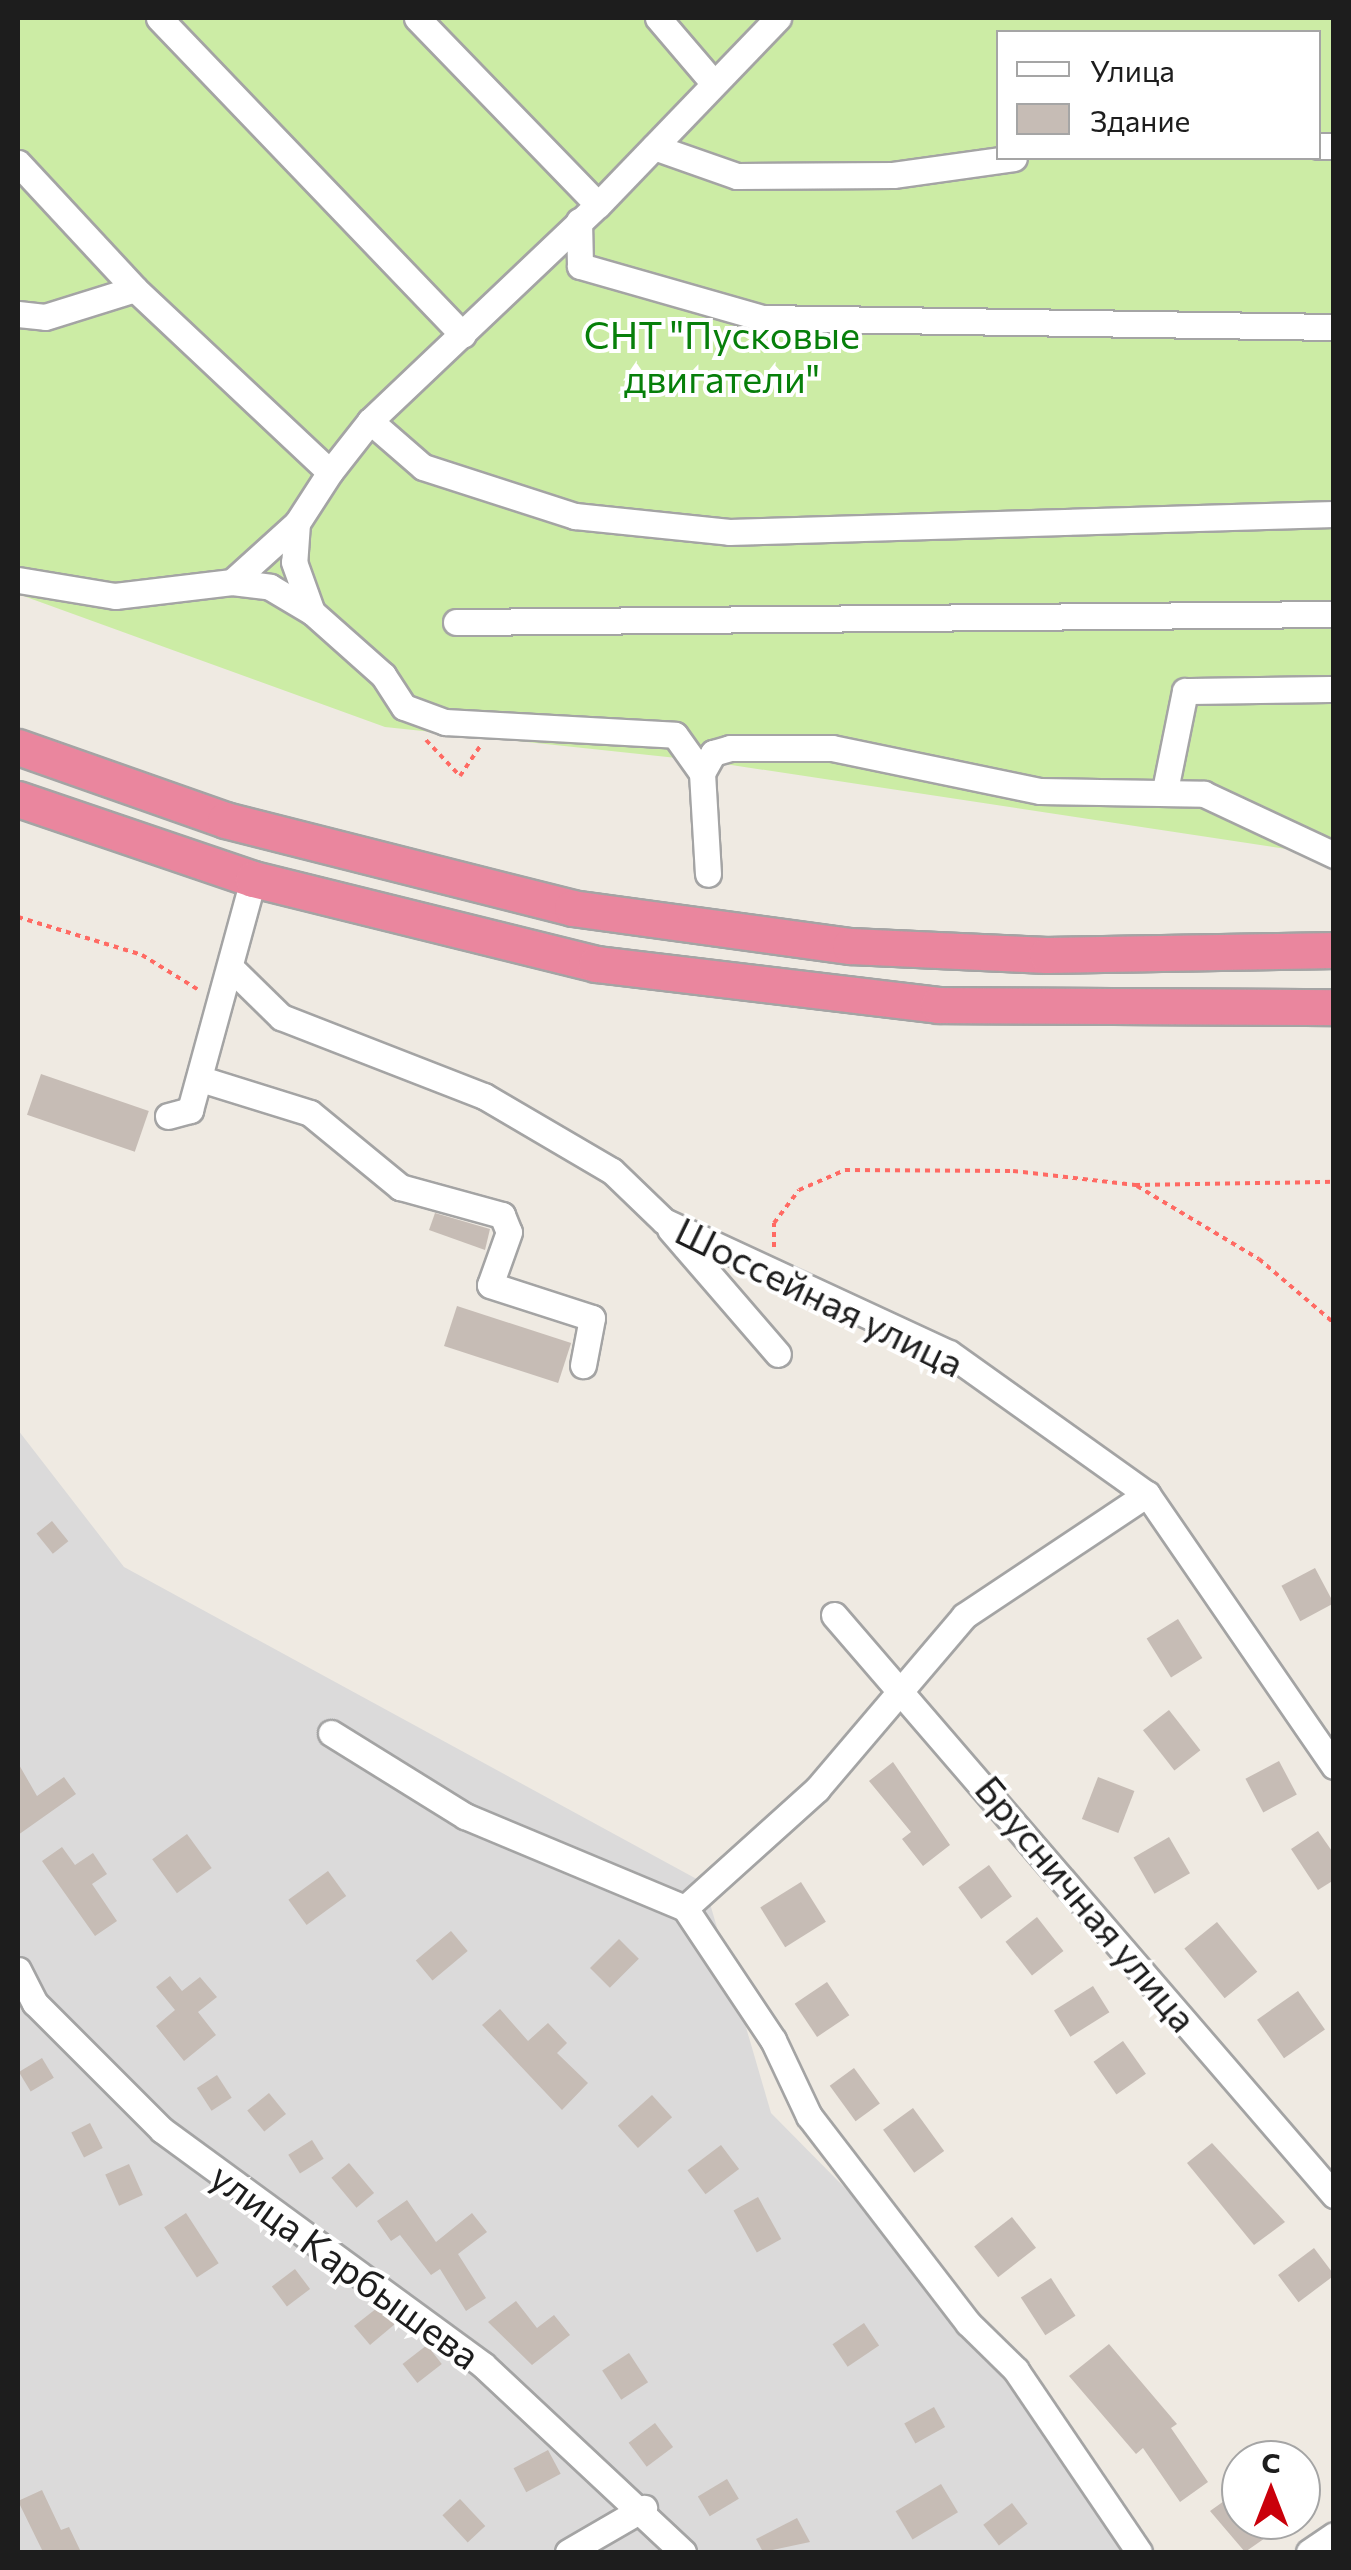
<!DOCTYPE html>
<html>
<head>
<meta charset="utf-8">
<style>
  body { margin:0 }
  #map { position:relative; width:1351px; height:2570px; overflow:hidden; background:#efeae2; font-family:Commissioner,sans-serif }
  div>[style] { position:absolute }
  .residential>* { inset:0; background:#dbdada }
  .grass>* { inset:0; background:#cceca5 }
  .building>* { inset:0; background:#c6bcb5; transform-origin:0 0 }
  .path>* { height:4px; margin-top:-2px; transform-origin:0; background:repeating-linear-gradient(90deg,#ff6a63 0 5px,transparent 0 10px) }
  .roads { filter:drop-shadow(2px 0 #a4a4a4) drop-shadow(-2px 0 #a4a4a4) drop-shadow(0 2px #a4a4a4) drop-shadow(0 -2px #a4a4a4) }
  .minor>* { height:25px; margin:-12.5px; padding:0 12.5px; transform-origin:12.5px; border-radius:12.5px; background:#fff }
  .highway>* { height:35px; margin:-17.5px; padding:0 17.5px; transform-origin:17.5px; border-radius:17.5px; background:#ea869e }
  span { translate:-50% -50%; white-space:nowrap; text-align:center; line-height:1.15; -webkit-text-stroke:8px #fff; paint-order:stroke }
  .park-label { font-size:38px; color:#077f0a }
  .street-label { font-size:38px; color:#1d1d1d }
  .frame { position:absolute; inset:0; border:20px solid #1d1d1d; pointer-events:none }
  .legend { position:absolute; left:996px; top:30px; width:325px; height:130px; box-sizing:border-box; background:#fff; border:2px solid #a5a5a5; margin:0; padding:12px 18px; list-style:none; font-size:30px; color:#1d1d1d }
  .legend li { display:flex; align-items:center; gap:20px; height:50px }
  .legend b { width:50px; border:2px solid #a5a5a5 }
  .north { position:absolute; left:1221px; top:2440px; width:100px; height:100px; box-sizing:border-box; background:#fff; border:2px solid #a5a5a5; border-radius:50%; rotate:0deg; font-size:28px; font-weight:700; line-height:40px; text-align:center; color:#1d1d1d }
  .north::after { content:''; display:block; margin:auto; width:35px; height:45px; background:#ca000b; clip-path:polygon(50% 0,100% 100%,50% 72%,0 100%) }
</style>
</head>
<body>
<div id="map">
  <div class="residential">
    <div style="clip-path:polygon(18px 1430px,124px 1567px,704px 1883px,771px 2113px,997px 2342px,1125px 2552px,18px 2552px)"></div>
  </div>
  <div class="grass">
    <div style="clip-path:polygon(evenodd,18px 18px,1333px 18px,1333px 856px,705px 761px,385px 727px,18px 594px,18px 18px,998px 32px,1318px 32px,1318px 158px,998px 158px,998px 32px)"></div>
  </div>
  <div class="building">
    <div style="left:41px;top:1074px;width:114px;height:43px;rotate:19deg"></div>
    <div style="clip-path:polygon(435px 1213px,490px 1229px,485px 1250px,429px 1230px)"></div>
    <div style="left:457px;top:1306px;width:120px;height:42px;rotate:18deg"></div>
    <div style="left:52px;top:1521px;width:26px;height:20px;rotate:51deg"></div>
    <div style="left:1315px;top:1568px;width:40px;height:38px;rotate:62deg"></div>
    <div style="left:1178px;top:1619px;width:46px;height:37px;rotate:58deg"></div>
    <div style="left:1169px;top:1710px;width:51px;height:33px;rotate:52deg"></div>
    <div style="left:1279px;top:1761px;width:38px;height:38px;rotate:62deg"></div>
    <div style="clip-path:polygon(893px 1762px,950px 1845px,923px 1866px,902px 1839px,911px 1832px,869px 1781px)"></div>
    <div style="clip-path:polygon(18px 1763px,37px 1796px,64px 1777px,76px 1794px,18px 1835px)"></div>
    <div style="left:1098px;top:1777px;width:39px;height:45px;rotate:21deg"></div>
    <div style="clip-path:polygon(1318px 1831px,1334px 1854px,1334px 1880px,1318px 1890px,1291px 1849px)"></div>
    <div style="left:187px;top:1834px;width:42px;height:43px;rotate:54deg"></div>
    <div style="left:1169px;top:1837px;width:42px;height:41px;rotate:60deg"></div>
    <div style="clip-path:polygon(62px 1847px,75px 1865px,93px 1853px,107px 1874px,92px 1884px,117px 1921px,95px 1936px,42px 1861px)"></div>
    <div style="left:989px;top:1865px;width:39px;height:38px;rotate:54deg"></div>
    <div style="left:328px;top:1871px;width:31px;height:49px;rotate:54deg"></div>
    <div style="left:801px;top:1882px;width:47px;height:48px;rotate:58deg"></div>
    <div style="left:1037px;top:1917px;width:43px;height:40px;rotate:52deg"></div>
    <div style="left:1217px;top:1922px;width:64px;height:42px;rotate:51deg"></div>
    <div style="left:451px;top:1931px;width:26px;height:46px;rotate:50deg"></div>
    <div style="left:619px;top:1939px;width:28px;height:41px;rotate:45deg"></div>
    <div style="clip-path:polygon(170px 1976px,182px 1991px,200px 1977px,217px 1997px,198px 2012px,216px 2035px,184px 2061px,156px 2026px,175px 2010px,156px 1987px)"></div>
    <div style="left:827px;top:1982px;width:40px;height:39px;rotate:56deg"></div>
    <div style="left:1093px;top:1986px;width:31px;height:46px;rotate:58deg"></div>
    <div style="left:1298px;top:1991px;width:47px;height:50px;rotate:55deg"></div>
    <div style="clip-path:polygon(500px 2009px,528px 2041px,548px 2023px,567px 2043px,557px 2053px,588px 2083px,562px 2110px,482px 2025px)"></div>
    <div style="left:1123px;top:2041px;width:40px;height:36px;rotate:55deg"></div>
    <div style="left:42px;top:2058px;width:23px;height:27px;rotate:59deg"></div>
    <div style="left:854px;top:2068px;width:44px;height:30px;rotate:54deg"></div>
    <div style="left:217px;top:2075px;width:27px;height:24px;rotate:57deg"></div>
    <div style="left:269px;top:2093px;width:27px;height:28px;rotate:51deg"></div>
    <div style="left:652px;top:2095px;width:30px;height:46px;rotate:48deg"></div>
    <div style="left:913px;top:2108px;width:53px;height:37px;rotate:54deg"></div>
    <div style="left:90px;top:2123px;width:28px;height:21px;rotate:63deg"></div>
    <div style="left:312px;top:2140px;width:22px;height:28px;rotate:58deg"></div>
    <div style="clip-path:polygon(1212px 2143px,1285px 2222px,1254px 2245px,1187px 2163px)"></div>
    <div style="left:721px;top:2145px;width:30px;height:42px;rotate:53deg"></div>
    <div style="left:349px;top:2163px;width:39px;height:23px;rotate:50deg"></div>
    <div style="left:129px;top:2164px;width:34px;height:26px;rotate:66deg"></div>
    <div style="left:758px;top:2197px;width:48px;height:28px;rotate:61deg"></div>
    <div style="clip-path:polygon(407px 2200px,436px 2242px,472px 2213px,487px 2232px,458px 2254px,486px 2298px,466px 2311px,440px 2269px,431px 2275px,400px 2235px,391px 2241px,377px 2221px)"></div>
    <div style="left:186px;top:2213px;width:60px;height:26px;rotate:57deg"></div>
    <div style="left:1012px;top:2217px;width:39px;height:48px;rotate:52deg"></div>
    <div style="left:1314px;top:2248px;width:34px;height:45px;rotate:53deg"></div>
    <div style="left:295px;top:2269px;width:25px;height:29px;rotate:53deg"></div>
    <div style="left:1051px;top:2278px;width:45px;height:36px;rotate:57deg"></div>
    <div style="clip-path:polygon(516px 2301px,537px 2328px,554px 2315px,570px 2335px,532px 2365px,488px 2322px)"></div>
    <div style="clip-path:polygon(377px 2308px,395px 2324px,370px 2345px,354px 2326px)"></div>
    <div style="left:864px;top:2323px;width:27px;height:38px;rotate:56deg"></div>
    <div style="clip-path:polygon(1109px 2344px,1177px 2424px,1171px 2428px,1208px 2482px,1180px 2502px,1143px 2448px,1136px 2454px,1069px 2376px)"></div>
    <div style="left:427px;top:2345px;width:24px;height:31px;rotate:52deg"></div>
    <div style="left:629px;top:2353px;width:35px;height:32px;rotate:57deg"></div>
    <div style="left:934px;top:2407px;width:23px;height:34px;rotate:61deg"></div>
    <div style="left:655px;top:2423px;width:30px;height:33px;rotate:53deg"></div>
    <div style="left:548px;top:2450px;width:27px;height:39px;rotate:62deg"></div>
    <div style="left:727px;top:2479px;width:23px;height:34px;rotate:59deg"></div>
    <div style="left:941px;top:2484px;width:33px;height:53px;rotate:59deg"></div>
    <div style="clip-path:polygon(1241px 2489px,1241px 2520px,1291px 2520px,1245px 2552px,1210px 2511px)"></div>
    <div style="clip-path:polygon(42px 2490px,61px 2530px,69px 2527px,81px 2552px,43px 2552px,18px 2501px)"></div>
    <div style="left:460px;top:2499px;width:37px;height:24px;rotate:47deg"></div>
    <div style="left:1012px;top:2503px;width:26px;height:36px;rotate:53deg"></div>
    <div style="clip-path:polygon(797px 2518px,810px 2542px,763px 2552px,756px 2539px)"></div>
  </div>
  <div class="path">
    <div style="left:426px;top:740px;width:50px;rotate:46.6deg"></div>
    <div style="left:460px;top:776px;width:36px;rotate:-56deg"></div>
    <div style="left:18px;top:917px;width:130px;rotate:17deg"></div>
    <div style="left:142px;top:955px;width:65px;rotate:31.7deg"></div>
    <div style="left:1137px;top:1186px;width:142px;rotate:30.9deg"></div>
    <div style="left:1259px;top:1259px;width:99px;rotate:40.5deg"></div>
    <div style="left:774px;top:1247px;width:24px;rotate:-90deg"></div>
    <div style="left:774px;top:1223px;width:41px;rotate:-52.9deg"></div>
    <div style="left:799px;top:1190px;width:50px;rotate:-23.5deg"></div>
    <div style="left:845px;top:1170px;width:168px;rotate:0.3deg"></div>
    <div style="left:1013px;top:1171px;width:123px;rotate:6.5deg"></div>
    <div style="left:1135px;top:1185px;width:199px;rotate:-0.9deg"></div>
  </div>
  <div class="roads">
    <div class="minor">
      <div style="left:159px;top:18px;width:439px;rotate:46.2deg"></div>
      <div style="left:417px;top:18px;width:260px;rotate:45.9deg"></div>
      <div style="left:658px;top:18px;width:82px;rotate:49.5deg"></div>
      <div style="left:1318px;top:146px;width:16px"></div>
      <div style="left:654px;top:147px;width:88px;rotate:19.3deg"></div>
      <div style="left:737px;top:176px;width:156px;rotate:-0.4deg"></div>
      <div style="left:893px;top:175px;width:122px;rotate:-8deg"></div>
      <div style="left:18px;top:163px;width:172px;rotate:47.1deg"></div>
      <div style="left:579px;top:221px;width:45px;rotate:88.7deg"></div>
      <div style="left:580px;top:266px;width:189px;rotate:15.9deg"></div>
      <div style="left:762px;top:318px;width:572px;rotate:0.9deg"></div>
      <div style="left:18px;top:314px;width:27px;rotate:6deg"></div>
      <div style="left:45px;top:317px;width:94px;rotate:-17.3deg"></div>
      <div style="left:135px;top:289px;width:267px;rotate:43.2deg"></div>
      <div style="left:330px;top:472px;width:61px;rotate:122.9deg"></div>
      <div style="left:297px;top:523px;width:88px;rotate:137.8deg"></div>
      <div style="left:232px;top:582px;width:118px;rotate:173.2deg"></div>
      <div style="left:115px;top:596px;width:98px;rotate:-170.6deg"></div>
      <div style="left:370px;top:421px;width:70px;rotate:41deg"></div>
      <div style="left:423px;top:467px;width:160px;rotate:17.9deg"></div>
      <div style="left:575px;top:516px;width:155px;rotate:5.9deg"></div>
      <div style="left:729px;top:532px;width:605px;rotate:-1.7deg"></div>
      <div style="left:330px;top:472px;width:65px;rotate:-51.9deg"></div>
      <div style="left:370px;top:421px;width:314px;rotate:-43.5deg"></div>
      <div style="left:598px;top:205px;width:260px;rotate:-46.1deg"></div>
      <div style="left:297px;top:523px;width:39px;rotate:94deg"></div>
      <div style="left:294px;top:562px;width:53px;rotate:70.2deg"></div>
      <div style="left:232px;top:582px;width:38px;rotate:7deg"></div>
      <div style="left:270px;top:587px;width:49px;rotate:30.8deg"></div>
      <div style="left:312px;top:612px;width:95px;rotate:41.6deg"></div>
      <div style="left:383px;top:675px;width:38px;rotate:57deg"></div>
      <div style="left:404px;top:707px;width:44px;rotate:20.1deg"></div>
      <div style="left:445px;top:722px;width:230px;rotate:3.2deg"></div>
      <div style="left:675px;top:735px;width:47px;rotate:54.6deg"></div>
      <div style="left:702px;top:773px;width:101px;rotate:86.6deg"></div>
      <div style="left:456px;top:622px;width:878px;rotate:-0.52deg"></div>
      <div style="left:702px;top:773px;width:23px;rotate:-61deg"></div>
      <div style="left:713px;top:753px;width:18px;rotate:-16deg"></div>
      <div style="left:730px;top:748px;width:102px"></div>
      <div style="left:832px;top:748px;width:212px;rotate:11.7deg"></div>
      <div style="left:1040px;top:791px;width:164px;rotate:1deg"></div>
      <div style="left:1204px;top:794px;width:144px;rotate:25.1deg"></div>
      <div style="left:1165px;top:790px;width:101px;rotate:-78.6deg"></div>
      <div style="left:1185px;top:691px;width:149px;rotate:-0.8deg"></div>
      <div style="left:232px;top:969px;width:69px;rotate:44.4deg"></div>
      <div style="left:281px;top:1017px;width:218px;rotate:21.3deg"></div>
      <div style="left:484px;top:1096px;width:148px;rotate:30.4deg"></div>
      <div style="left:612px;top:1171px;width:72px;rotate:43.9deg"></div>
      <div style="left:664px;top:1221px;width:314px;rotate:24.9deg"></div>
      <div style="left:949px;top:1353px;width:243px;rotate:35.5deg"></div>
      <div style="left:1147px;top:1494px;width:330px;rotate:55.5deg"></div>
      <div style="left:201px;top:1079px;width:114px;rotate:17.3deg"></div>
      <div style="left:310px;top:1113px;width:117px;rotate:39.4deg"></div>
      <div style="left:400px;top:1187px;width:106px;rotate:15.4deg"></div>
      <div style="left:502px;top:1215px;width:18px;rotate:68deg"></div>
      <div style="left:509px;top:1232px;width:56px;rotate:109.7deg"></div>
      <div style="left:490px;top:1285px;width:107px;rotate:17.9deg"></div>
      <div style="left:592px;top:1318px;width:48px;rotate:100.8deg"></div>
      <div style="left:168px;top:1116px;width:23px;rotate:-15deg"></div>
      <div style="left:190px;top:1110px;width:239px;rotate:-74.7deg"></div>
      <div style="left:670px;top:1229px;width:165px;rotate:49.2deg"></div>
      <div style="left:834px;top:1615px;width:766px;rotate:49.24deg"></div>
      <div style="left:331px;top:1733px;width:158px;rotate:31.8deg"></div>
      <div style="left:465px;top:1816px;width:238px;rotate:22.7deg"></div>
      <div style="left:18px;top:1970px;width:37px;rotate:63deg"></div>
      <div style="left:35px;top:2003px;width:180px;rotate:45deg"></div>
      <div style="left:162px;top:2130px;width:398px;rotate:36.2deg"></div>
      <div style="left:483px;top:2365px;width:274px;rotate:43.1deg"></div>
      <div style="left:568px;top:2552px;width:88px;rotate:-30.1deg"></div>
      <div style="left:1139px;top:2552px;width:220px;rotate:-124.1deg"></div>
      <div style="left:1016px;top:2370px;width:67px;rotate:-135.6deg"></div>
      <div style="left:968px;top:2323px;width:261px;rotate:-127.5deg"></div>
      <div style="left:809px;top:2116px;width:84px;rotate:-115.3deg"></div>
      <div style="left:773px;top:2040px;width:159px;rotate:-123.7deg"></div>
      <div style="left:685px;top:1908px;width:178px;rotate:-42deg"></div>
      <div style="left:817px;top:1789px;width:227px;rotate:-49.6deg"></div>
      <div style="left:964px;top:1616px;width:220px;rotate:-33.7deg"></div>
      <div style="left:1309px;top:2552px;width:30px;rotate:-34deg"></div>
    </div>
    <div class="highway">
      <div style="left:18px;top:747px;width:219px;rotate:19.4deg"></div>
      <div style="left:225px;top:820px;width:358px;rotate:14.2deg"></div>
      <div style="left:572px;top:908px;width:281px;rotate:7.8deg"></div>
      <div style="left:850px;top:946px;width:197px;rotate:2.6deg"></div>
      <div style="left:1047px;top:955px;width:287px;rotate:-1deg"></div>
      <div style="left:18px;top:799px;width:248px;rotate:18.8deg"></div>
      <div style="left:253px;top:879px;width:353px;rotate:13.9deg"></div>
      <div style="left:596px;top:964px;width:344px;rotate:6.8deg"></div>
      <div style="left:938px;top:1005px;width:396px;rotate:0.3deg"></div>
    </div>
  </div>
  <div class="park-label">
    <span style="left:722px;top:356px">СНТ "Пусковые<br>двигатели"</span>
  </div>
  <div class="street-label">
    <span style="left:820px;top:1296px;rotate:26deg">Шоссейная улица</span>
    <span style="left:1087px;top:1903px;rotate:50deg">Брусничная улица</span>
    <span style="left:346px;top:2265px;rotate:36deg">улица Карбышева</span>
  </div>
  <div class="frame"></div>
  <ul class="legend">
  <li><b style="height:12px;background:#fff"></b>Улица</li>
  <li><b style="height:28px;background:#c6bcb5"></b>Здание</li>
  </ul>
  <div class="north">С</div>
</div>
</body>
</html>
